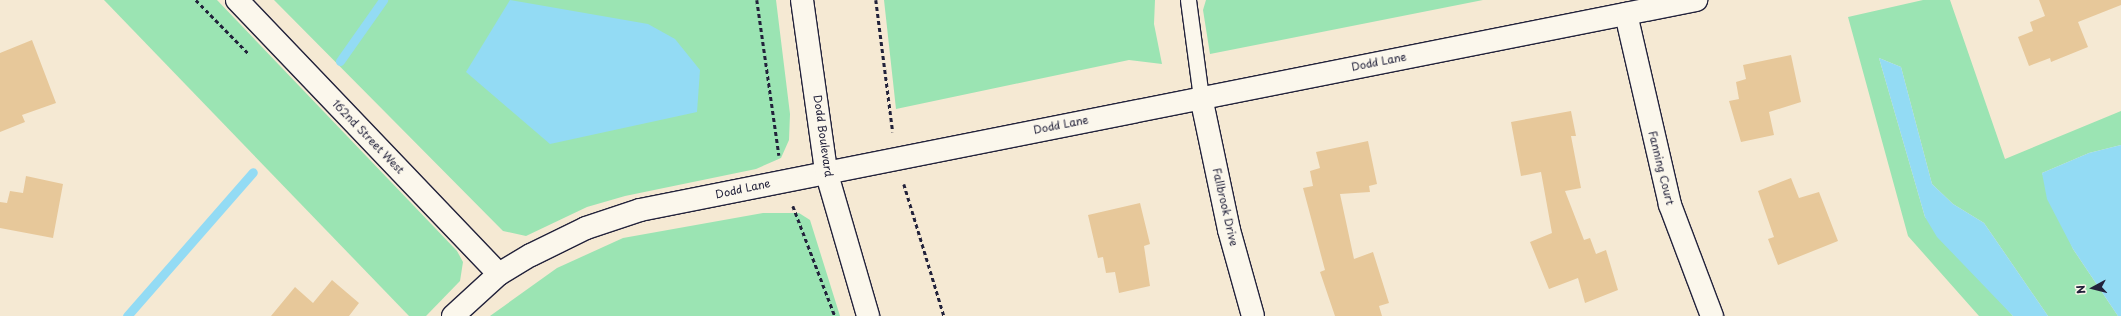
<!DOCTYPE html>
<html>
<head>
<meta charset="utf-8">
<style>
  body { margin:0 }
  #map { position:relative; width:2121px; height:316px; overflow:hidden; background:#f5e9d3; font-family:"Playpen Sans",sans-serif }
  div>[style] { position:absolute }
  .green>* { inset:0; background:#9be4b3 }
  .water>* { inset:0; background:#93dbf4 }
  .stream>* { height:9px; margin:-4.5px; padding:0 4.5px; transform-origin:4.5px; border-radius:4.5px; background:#93dbf4 }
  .building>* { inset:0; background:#e7c89a }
  .path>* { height:2.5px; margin-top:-1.25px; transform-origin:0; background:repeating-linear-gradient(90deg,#22223b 0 4px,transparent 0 7px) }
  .roads { filter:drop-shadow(1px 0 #22223b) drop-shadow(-1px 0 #22223b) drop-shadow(0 1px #22223b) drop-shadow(0 -1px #22223b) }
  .service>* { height:15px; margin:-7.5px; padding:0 7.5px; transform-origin:7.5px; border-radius:7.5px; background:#fbf7ec }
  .minor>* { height:22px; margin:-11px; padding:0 11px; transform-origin:11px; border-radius:11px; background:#fbf7ec }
  .tertiary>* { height:22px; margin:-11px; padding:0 11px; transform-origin:11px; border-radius:11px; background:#fbf7ec }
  span { translate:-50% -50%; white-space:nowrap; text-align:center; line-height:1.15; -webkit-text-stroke:3px #fbf7ec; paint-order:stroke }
  .street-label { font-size:11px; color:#22223b }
  .north { position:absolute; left:2073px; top:268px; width:40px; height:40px; -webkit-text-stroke:3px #fbf7ec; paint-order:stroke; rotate:263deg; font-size:11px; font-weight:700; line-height:16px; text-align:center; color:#22223b }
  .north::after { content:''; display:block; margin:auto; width:14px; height:18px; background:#22223b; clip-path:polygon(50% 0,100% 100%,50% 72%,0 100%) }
</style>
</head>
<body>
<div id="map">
  <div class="green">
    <div style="clip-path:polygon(104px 0,217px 0,457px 251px,463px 262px,460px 281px,426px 316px,409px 316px)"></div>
    <div style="clip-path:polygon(274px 0,776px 0,790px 114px,789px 140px,781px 158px,756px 169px,625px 196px,587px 207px,526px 236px,503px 231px)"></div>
    <div style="clip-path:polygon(884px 0,1155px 0,1154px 24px,1162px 64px,1129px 60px,896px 109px)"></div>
    <div style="clip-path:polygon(1206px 0,1483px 0,1210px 54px,1203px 10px)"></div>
    <div style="clip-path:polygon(1923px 0,1950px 0,2005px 159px,2121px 111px,2121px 145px,2089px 153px,2042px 173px,2073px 249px,2118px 316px,2048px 316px,1984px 223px,1953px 204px,1932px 184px,1901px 67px,1879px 58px,1925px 217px,2013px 316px,1979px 316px,1908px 236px,1848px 17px)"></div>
    <div style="clip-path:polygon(763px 213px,799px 213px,810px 220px,840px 316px,490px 316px,557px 268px,623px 238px)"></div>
  </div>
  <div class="water">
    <div style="clip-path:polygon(510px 0,648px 24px,675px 39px,700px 70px,697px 112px,550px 144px,466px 72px)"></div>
    <div style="clip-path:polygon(1879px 58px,1901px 67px,1932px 184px,1953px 204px,1984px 223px,2048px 316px,2013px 316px,1937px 237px,1925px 217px)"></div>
    <div style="clip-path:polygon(2121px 145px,2121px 316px,2118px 316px,2073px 249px,2047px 199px,2042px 173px,2089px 153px)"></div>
  </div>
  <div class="stream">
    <div style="left:340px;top:61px;width:75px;rotate:-54.8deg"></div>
    <div style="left:127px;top:316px;width:191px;rotate:-48.8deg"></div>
  </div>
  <div class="building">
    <div style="clip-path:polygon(2039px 0,2121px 0,2121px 5px,2078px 22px,2088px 47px,2051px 62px,2050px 58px,2029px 66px,2018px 37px,2033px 31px,2030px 22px,2045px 16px)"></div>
    <div style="clip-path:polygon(32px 40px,56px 103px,22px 115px,25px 122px,0 132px,0 53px)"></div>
    <div style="clip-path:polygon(1791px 55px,1801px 102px,1769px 112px,1774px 135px,1741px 142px,1729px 101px,1739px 99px,1736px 82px,1746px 79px,1743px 65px)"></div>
    <div style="clip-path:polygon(1571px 111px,1576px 136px,1571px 136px,1581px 188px,1565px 191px,1584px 240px,1590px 238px,1596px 254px,1606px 250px,1618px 290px,1585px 303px,1578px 278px,1549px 289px,1530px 242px,1552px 233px,1541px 172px,1521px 176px,1511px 122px)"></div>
    <div style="clip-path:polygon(1368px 141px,1377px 184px,1369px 186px,1370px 192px,1340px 194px,1354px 259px,1373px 252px,1389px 303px,1379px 306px,1382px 316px,1335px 316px,1320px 272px,1325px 270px,1303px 188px,1313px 186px,1310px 171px,1320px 168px,1316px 152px)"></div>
    <div style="clip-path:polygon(26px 176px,63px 184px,53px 238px,0 228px,0 202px,7px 203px,10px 191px,23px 193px)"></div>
    <div style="clip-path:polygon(1791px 178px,1799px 198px,1819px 192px,1838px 241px,1778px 265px,1768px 239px,1774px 237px,1758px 191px)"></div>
    <div style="clip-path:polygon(1140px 203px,1150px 244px,1144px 246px,1150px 286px,1119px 293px,1115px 272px,1106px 273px,1103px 257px,1098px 258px,1088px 215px)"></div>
    <div style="clip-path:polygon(332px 280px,359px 303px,349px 316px,271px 316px,295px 287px,313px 303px)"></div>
  </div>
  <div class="path">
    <div style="left:196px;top:0;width:74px;rotate:45.5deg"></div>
    <div style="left:757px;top:0;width:157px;rotate:81.9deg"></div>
    <div style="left:876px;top:0;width:133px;rotate:82.7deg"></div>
    <div style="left:904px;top:184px;width:138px;rotate:73.1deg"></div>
    <div style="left:793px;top:206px;width:118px;rotate:69.1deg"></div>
  </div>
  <div class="roads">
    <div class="service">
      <div style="left:1188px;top:0;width:98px;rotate:82.4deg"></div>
    </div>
    <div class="minor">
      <div style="left:237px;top:0;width:379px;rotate:46.3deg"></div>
      <div style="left:1626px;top:14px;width:196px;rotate:77deg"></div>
      <div style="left:1670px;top:205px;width:119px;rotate:69.3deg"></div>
      <div style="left:1201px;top:97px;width:136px;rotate:78.1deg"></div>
      <div style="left:1229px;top:230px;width:89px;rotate:74.4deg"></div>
      <div style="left:453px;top:316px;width:62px;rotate:-42.4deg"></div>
      <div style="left:499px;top:274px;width:37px;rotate:-31deg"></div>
      <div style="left:531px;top:255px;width:61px;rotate:-26.1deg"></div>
      <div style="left:586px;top:228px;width:57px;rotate:-18.4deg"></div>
      <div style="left:640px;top:210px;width:1077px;rotate:-11.25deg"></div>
    </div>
    <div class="tertiary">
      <div style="left:802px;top:0;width:173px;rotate:82deg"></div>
      <div style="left:826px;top:171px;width:151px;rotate:73.8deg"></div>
    </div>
  </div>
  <div class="street-label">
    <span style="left:1379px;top:62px;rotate:-11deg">Dodd Lane</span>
    <span style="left:1061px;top:125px;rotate:-11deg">Dodd Lane</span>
    <span style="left:823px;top:136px;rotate:82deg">Dodd Boulevard</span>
    <span style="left:368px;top:137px;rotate:46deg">162nd Street West</span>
    <span style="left:1661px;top:168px;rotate:76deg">Fanning Court</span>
    <span style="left:743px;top:189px;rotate:-12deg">Dodd Lane</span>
    <span style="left:1225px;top:207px;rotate:77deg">Fallbrook Drive</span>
  </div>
  <div class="north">N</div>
</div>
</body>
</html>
